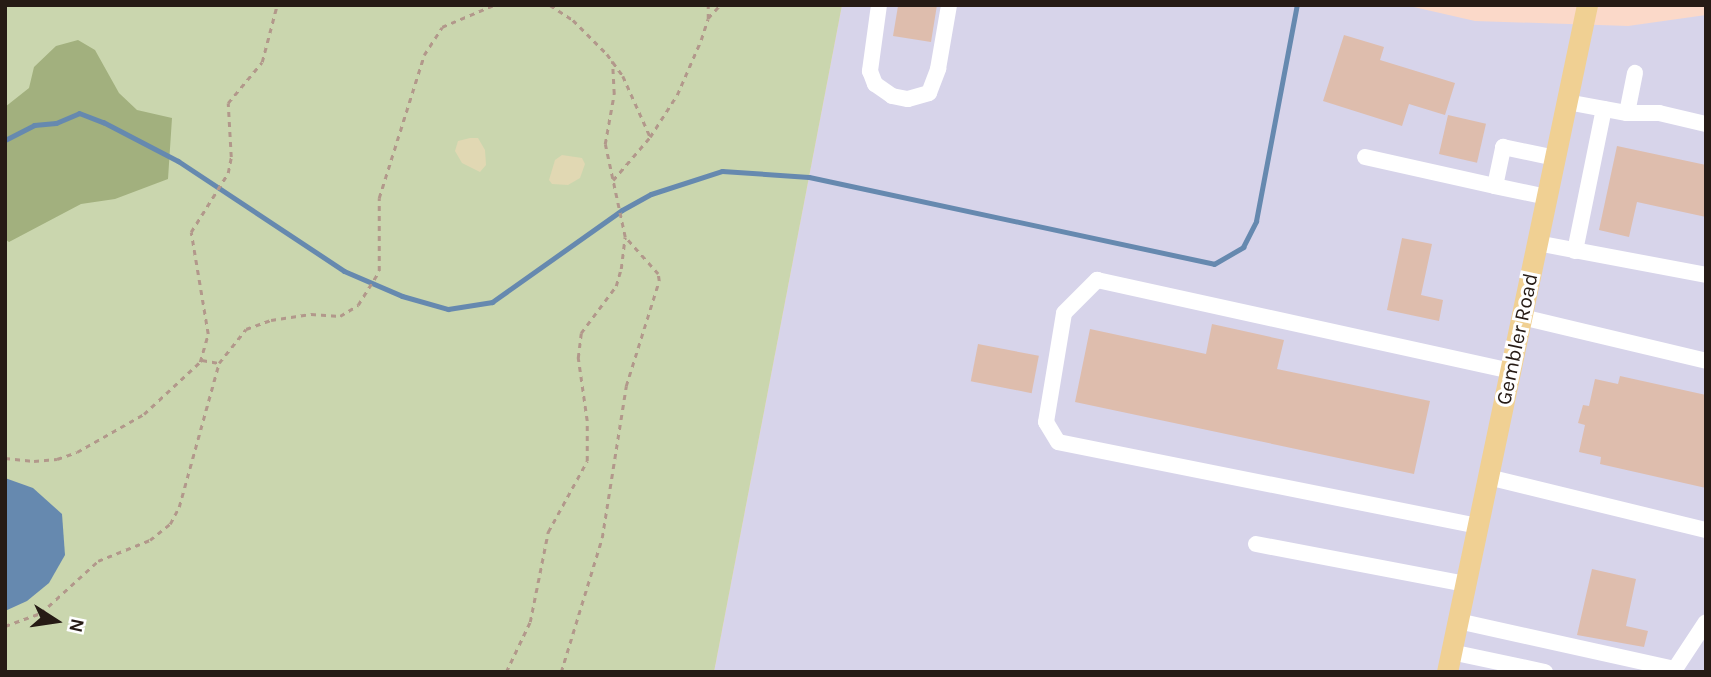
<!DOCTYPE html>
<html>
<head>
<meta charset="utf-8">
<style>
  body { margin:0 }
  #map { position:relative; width:1711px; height:677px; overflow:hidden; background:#fbd9c9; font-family:Karla,sans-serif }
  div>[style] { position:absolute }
  .industrial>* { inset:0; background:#d7d4ea }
  .green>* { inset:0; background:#cad6ae }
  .forest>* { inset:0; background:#a2b07e }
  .sand>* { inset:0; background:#e1d8b3 }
  .water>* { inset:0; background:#6689af }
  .stream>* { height:5px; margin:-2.5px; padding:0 2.5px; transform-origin:2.5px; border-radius:2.5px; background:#6689af }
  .building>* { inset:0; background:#debdad; transform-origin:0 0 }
  .path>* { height:2.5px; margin-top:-1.25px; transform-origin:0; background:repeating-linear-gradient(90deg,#b2988b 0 5px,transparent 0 10px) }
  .minor>* { height:16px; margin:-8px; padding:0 8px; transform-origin:8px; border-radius:8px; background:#fff }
  .major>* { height:21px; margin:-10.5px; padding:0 10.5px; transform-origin:10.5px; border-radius:10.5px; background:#f0d093 }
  span { translate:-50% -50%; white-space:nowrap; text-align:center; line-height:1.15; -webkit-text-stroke:6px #fff; paint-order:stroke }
  .street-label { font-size:21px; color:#261b15 }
  .frame { position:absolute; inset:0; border:7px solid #261b15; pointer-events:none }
  .north { position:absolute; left:21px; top:586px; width:70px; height:70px; -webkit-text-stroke:5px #fff; paint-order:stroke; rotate:102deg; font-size:19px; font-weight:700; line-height:28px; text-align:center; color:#261b15 }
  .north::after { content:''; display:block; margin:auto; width:24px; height:32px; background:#261b15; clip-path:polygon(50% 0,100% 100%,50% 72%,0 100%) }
</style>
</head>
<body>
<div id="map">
  <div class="industrial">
    <div style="clip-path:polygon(842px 5px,1405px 5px,1475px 21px,1628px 26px,1706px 15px,1706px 672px,714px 672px)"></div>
  </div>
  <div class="green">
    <div style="clip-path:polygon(5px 5px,842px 5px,714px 672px,5px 672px)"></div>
  </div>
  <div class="forest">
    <div style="clip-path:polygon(78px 40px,95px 50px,119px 93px,137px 110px,172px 118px,168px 179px,115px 199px,81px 204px,9px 242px,5px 239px,5px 107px,29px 88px,34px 67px,56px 46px)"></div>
  </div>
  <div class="sand">
    <div style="clip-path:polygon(470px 138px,478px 138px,485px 150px,486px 165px,480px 172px,462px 163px,455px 151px,458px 141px)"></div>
    <div style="clip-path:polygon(562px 155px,582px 158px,585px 164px,580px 178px,568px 185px,552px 184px,549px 180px,555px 160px)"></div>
  </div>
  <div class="water">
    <div style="clip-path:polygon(5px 478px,33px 488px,62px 514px,65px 555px,49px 583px,27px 601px,5px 611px)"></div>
  </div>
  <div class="stream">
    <div style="left:5px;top:140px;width:33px;rotate:-27deg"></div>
    <div style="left:34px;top:125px;width:22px;rotate:-5deg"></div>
    <div style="left:56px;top:123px;width:25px;rotate:-23deg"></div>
    <div style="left:79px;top:113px;width:26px;rotate:21deg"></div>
    <div style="left:103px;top:122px;width:85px;rotate:27.5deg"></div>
    <div style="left:178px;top:161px;width:199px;rotate:33.5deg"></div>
    <div style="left:344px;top:271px;width:63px;rotate:23.3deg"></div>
    <div style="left:402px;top:296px;width:48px;rotate:15.8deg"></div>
    <div style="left:448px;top:309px;width:45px;rotate:-9deg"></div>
    <div style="left:492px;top:302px;width:159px;rotate:-35.3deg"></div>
    <div style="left:622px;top:210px;width:33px;rotate:-29deg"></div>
    <div style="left:651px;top:194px;width:75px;rotate:-17.9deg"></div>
    <div style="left:722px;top:171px;width:87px;rotate:3.9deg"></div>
    <div style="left:809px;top:177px;width:414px;rotate:12.1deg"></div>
    <div style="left:1214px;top:264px;width:34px;rotate:-30deg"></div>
    <div style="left:1243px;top:247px;width:29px;rotate:-63deg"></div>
    <div style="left:1256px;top:221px;width:220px;rotate:-79.3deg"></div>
  </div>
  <div class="building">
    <div style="clip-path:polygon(937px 5px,931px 42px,893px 36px,898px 6px)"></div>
    <div style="clip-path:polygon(1344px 35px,1384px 47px,1380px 60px,1455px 83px,1445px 115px,1409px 104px,1402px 126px,1323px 101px)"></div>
    <div style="left:1448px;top:115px;width:39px;height:40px;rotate:13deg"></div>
    <div style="clip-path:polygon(1617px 146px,1706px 165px,1706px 217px,1637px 202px,1629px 237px,1599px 230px)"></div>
    <div style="clip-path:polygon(1402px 238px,1432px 244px,1421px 295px,1443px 300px,1439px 321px,1387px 310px)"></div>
    <div style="clip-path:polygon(1212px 324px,1284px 340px,1277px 369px,1430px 401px,1414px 474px,1075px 402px,1090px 329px,1206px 354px)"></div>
    <div style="left:978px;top:344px;width:62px;height:38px;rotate:11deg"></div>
    <div style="clip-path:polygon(1620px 376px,1706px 395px,1706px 488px,1600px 464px,1601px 457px,1579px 452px,1585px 425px,1578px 423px,1583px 405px,1589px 406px,1595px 379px,1618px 384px)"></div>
    <div style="clip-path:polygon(1592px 569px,1636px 579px,1626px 626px,1648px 631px,1644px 647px,1577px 635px)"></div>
  </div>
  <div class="path">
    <div style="left:550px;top:5px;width:27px;rotate:33deg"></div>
    <div style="left:573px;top:20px;width:48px;rotate:45deg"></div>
    <div style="left:607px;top:54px;width:27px;rotate:54deg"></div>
    <div style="left:623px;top:76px;width:66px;rotate:65.8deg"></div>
    <div style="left:708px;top:18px;width:18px;rotate:-47deg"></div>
    <div style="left:613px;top:180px;width:57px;rotate:-49.3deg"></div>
    <div style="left:650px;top:137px;width:50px;rotate:-57.3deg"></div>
    <div style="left:677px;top:95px;width:60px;rotate:-66.4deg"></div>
    <div style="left:701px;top:40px;width:22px;rotate:-72deg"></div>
    <div style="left:708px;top:19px;width:14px;rotate:-90deg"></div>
    <div style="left:202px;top:360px;width:17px;rotate:10deg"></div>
    <div style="left:5px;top:458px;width:29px;rotate:6deg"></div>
    <div style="left:34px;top:461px;width:23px;rotate:-5deg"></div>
    <div style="left:57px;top:459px;width:21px;rotate:-19deg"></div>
    <div style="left:77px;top:452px;width:77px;rotate:-29.6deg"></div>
    <div style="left:144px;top:414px;width:76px;rotate:-42.9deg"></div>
    <div style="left:200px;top:362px;width:29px;rotate:-74deg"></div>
    <div style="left:208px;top:334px;width:103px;rotate:-99.5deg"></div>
    <div style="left:191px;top:232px;width:70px;rotate:-57.9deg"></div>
    <div style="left:228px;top:173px;width:16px;rotate:-79deg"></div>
    <div style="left:231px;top:157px;width:54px;rotate:-93.2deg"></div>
    <div style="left:228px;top:103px;width:53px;rotate:-50.3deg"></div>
    <div style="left:262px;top:62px;width:59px;rotate:-75.3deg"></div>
    <div style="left:5px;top:626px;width:38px;rotate:-20deg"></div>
    <div style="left:41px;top:613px;width:77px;rotate:-42.4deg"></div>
    <div style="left:98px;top:561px;width:56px;rotate:-22deg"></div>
    <div style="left:150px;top:540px;width:26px;rotate:-39deg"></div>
    <div style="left:170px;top:524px;width:19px;rotate:-62deg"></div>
    <div style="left:179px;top:507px;width:149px;rotate:-74.5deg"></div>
    <div style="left:219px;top:363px;width:43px;rotate:-51.5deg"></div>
    <div style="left:246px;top:329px;width:27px;rotate:-20deg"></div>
    <div style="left:271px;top:320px;width:40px;rotate:-8.5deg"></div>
    <div style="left:311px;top:314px;width:29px;rotate:4deg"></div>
    <div style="left:340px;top:316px;width:21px;rotate:-31deg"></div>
    <div style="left:358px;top:305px;width:40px;rotate:-58deg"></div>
    <div style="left:379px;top:271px;width:73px;rotate:-90deg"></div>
    <div style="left:379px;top:198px;width:150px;rotate:-72.5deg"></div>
    <div style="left:424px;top:55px;width:33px;rotate:-57deg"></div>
    <div style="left:442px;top:27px;width:56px;rotate:-22.9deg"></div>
    <div style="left:506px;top:672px;width:55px;rotate:-64.4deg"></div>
    <div style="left:530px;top:622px;width:92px;rotate:-78.7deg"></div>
    <div style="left:548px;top:532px;width:81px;rotate:-61.2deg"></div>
    <div style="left:587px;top:461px;width:40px;rotate:-90deg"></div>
    <div style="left:587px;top:421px;width:64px;rotate:-98.1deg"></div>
    <div style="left:578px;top:358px;width:25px;rotate:-83deg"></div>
    <div style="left:581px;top:333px;width:59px;rotate:-53.3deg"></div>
    <div style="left:616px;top:286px;width:18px;rotate:-74deg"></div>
    <div style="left:621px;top:269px;width:32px;rotate:-83deg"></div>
    <div style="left:625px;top:237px;width:95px;rotate:-102.1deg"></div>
    <div style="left:605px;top:144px;width:51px;rotate:-79.8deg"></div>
    <div style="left:614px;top:94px;width:33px;rotate:-93deg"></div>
    <div style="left:561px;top:672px;width:140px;rotate:-73deg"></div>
    <div style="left:602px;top:538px;width:154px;rotate:-81deg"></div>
    <div style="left:626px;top:386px;width:110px;rotate:-72.6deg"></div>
    <div style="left:659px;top:281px;width:7px;rotate:-98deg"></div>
    <div style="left:658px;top:274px;width:50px;rotate:-131.7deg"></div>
  </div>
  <div class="minor">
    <div style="left:879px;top:5px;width:67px;rotate:97.8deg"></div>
    <div style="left:870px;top:71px;width:14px;rotate:69deg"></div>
    <div style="left:875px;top:84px;width:21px;rotate:35deg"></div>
    <div style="left:892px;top:96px;width:16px;rotate:11deg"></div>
    <div style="left:908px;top:99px;width:22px;rotate:-16deg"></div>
    <div style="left:929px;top:93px;width:26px;rotate:-69deg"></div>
    <div style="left:938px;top:69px;width:65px;rotate:-80.2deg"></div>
    <div style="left:1567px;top:102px;width:61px;rotate:10.4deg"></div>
    <div style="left:1627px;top:113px;width:32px"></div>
    <div style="left:1659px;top:113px;width:48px;rotate:13.2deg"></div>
    <div style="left:1627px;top:113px;width:41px;rotate:-78.7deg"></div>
    <div style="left:1365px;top:157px;width:133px;rotate:12.6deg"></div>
    <div style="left:1547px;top:197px;width:53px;rotate:-168.1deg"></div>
    <div style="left:1495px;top:186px;width:40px;rotate:-78deg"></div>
    <div style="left:1503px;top:147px;width:53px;rotate:11.9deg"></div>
    <div style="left:1537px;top:243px;width:172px;rotate:10.7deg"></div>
    <div style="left:1575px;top:251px;width:145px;rotate:-78.5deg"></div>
    <div style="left:1522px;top:317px;width:189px;rotate:13.4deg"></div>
    <div style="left:1488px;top:477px;width:224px;rotate:13.7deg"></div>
    <div style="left:1478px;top:526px;width:428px;rotate:-168.7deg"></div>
    <div style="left:1058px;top:442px;width:23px;rotate:-121deg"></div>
    <div style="left:1046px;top:422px;width:110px;rotate:-80.6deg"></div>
    <div style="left:1064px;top:313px;width:47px;rotate:-45deg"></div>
    <div style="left:1097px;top:280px;width:424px;rotate:12.4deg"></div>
    <div style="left:1256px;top:544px;width:214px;rotate:10.8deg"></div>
    <div style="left:1458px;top:621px;width:222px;rotate:12.5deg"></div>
    <div style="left:1675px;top:669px;width:56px;rotate:-56.6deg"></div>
    <div style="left:1451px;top:652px;width:96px;rotate:12deg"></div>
  </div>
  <div class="major">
    <div style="left:1447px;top:672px;width:682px;rotate:-78.15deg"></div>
  </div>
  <div class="street-label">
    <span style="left:1517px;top:339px;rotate:-78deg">Gembler Road</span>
  </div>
  <div class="frame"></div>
  <div class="north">N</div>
</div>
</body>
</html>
